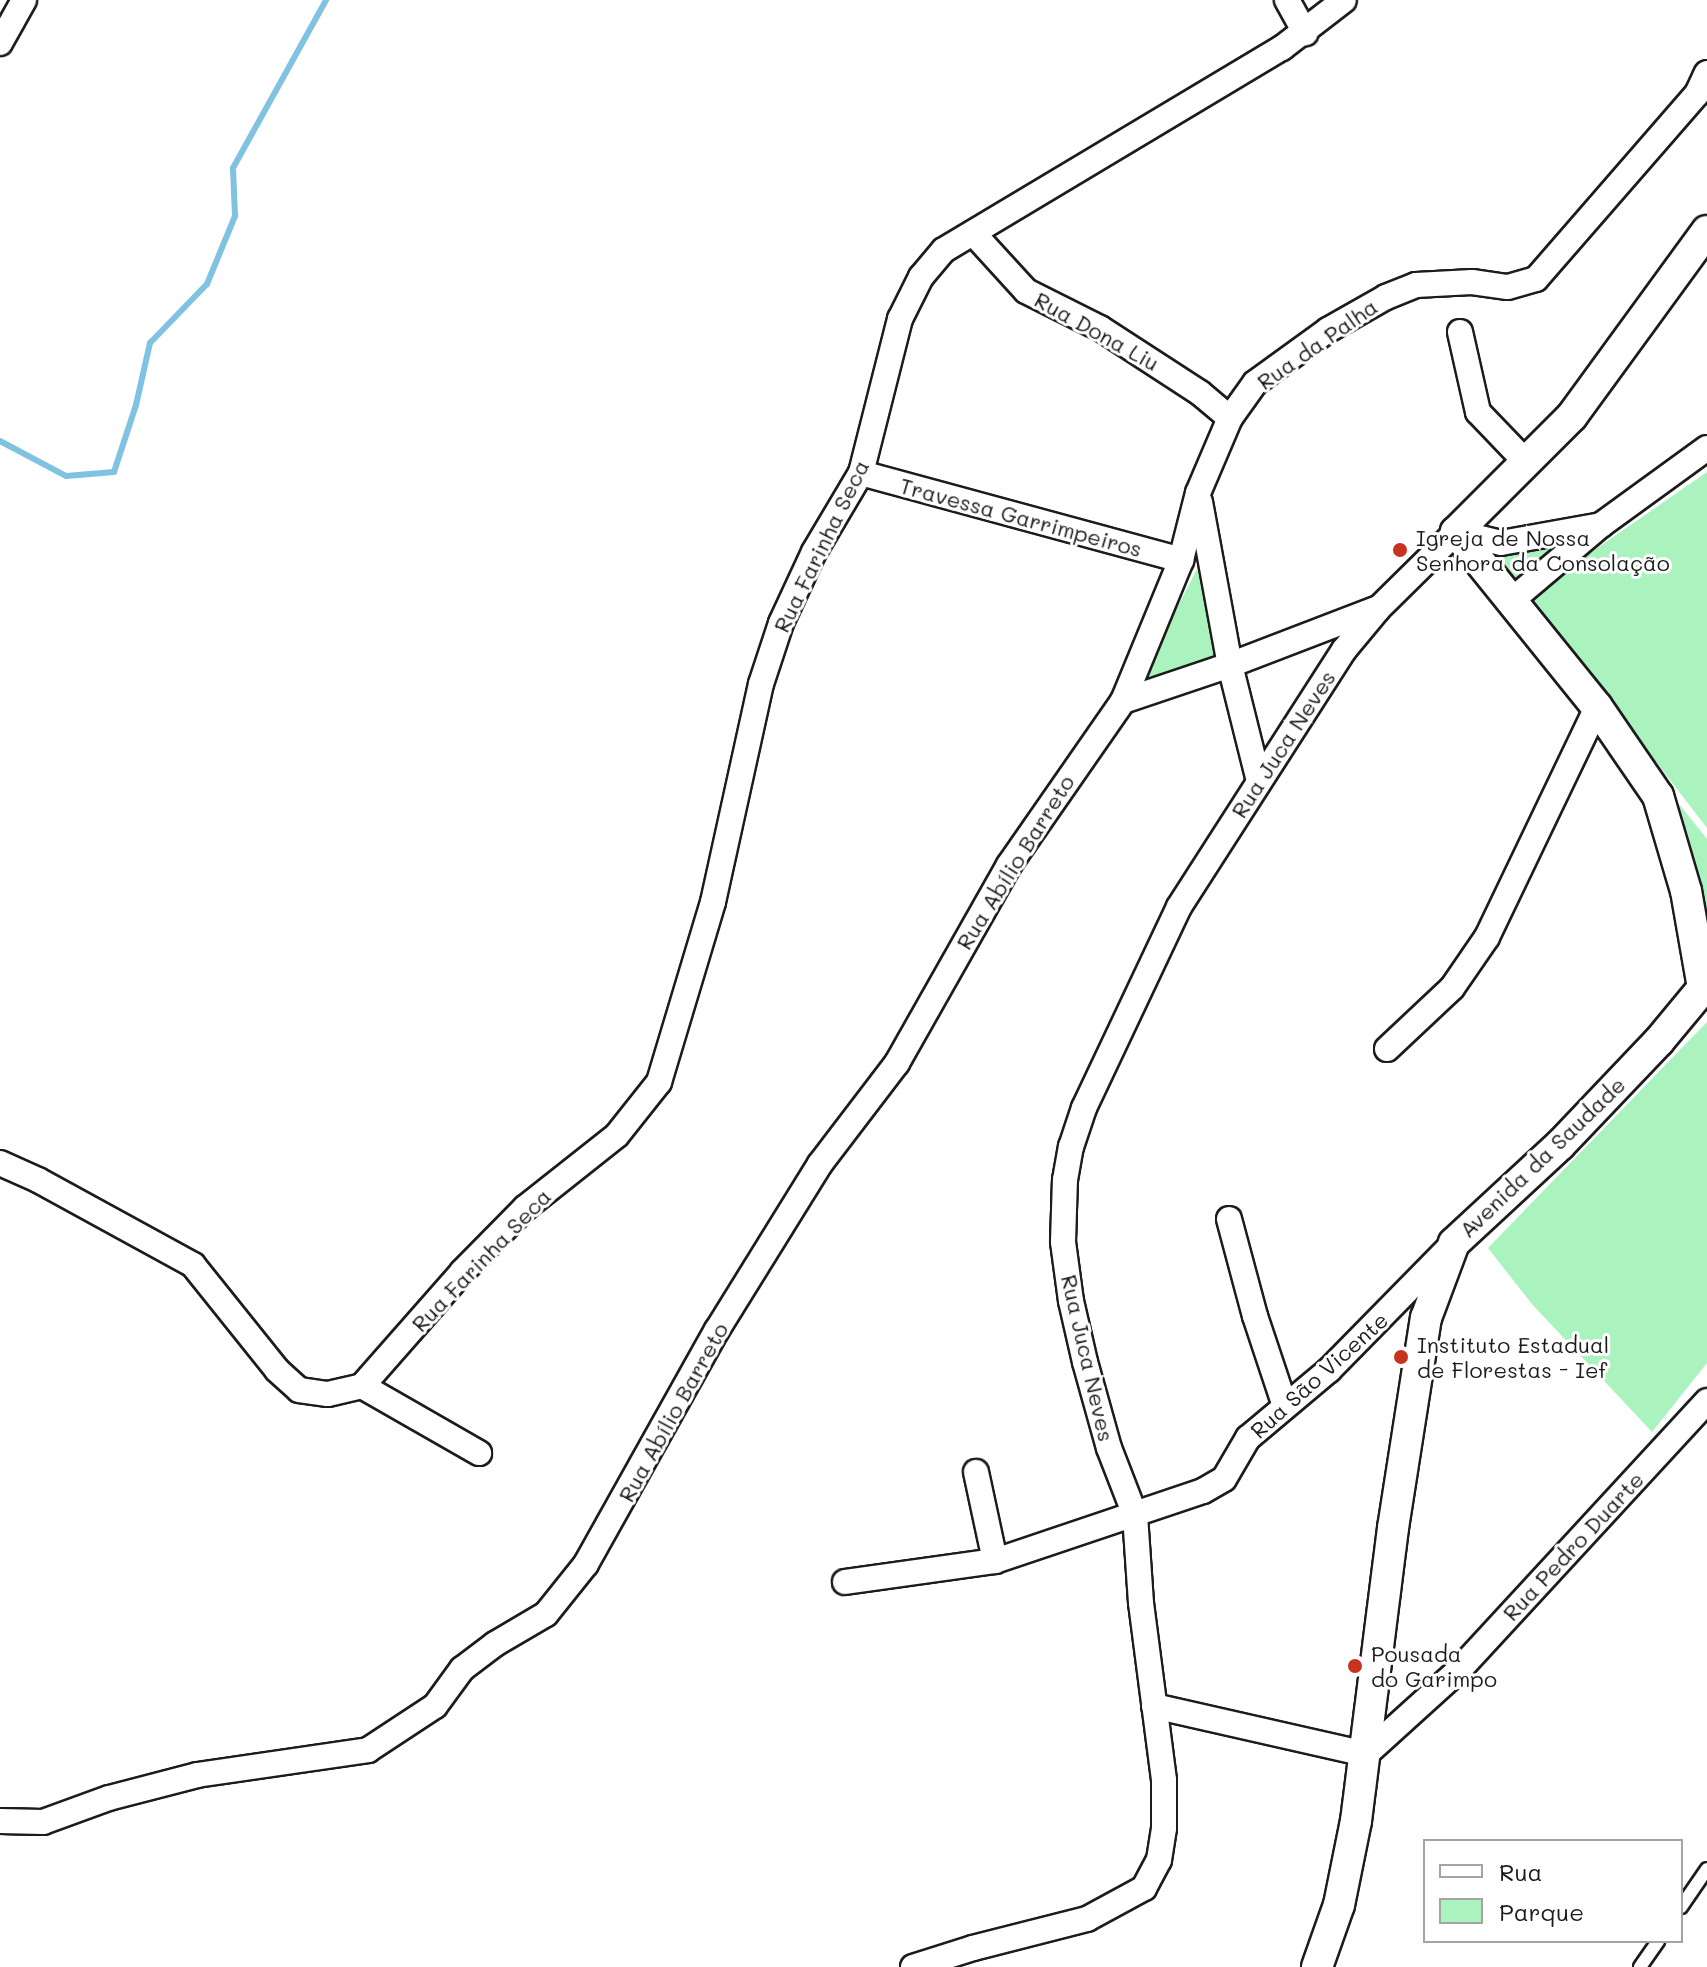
<!DOCTYPE html>
<html>
<head>
<meta charset="utf-8">
<style>
  body { margin:0 }
  #map { position:relative; width:1707px; height:1967px; overflow:hidden; background:#fff; font-family:Mali,sans-serif }
  div>[style] { position:absolute }
  .green>* { inset:0; background:#aaf2be }
  .stream>* { height:6px; margin:-3px; padding:0 3px; transform-origin:3px; border-radius:3px; background:#80c2e1 }
  .roads { filter:drop-shadow(2px 0 #1c1c1c) drop-shadow(-2px 0 #1c1c1c) drop-shadow(0 2px #1c1c1c) drop-shadow(0 -2px #1c1c1c) }
  .service>* { height:12px; margin:-6px; padding:0 6px; transform-origin:6px; border-radius:6px; background:#fff }
  .minor>* { height:24px; margin:-12px; padding:0 12px; transform-origin:12px; border-radius:12px; background:#fff }
  .tertiary>* { height:30px; margin:-15px; padding:0 15px; transform-origin:15px; border-radius:15px; background:#fff }
  .dots>* { width:22px; height:22px; translate:-50% -50%; box-sizing:border-box; border:4px solid #fff; border-radius:50% }
  span { translate:-50% -50%; white-space:nowrap; text-align:center; line-height:1.15; -webkit-text-stroke:6px #fff; paint-order:stroke }
  .street-label { font-size:22px; color:#1c1c1c }
  .poi-label { font-size:22px; color:#1c1c1c }
  .left { translate:0 -50%; text-align:left }
  .legend { position:absolute; left:1423px; top:1839px; width:260px; height:104px; box-sizing:border-box; background:#fff; border:2px solid #a4a4a4; margin:0; padding:10px 14px; list-style:none; font-size:24px; color:#1c1c1c }
  .legend li { display:flex; align-items:center; gap:16px; height:40px }
  .legend b { width:40px; border:2px solid #a4a4a4 }
</style>
</head>
<body>
<div id="map">
  <div class="green">
    <div style="clip-path:polygon(1707px 472px,1707px 828px,1528px 596px)"></div>
    <div style="clip-path:polygon(1567px 538px,1520px 582px,1504px 568px,1499px 557px)"></div>
    <div style="clip-path:polygon(1199px 565px,1219px 660px,1136px 688px)"></div>
    <div style="clip-path:polygon(1679px 804px,1707px 839px,1707px 935px)"></div>
    <div style="clip-path:polygon(1707px 1022px,1707px 1363px,1652px 1432px,1531px 1303px,1488px 1248px)"></div>
  </div>
  <div class="stream">
    <div style="left:0;top:441px;width:75px;rotate:27.9deg"></div>
    <div style="left:66px;top:476px;width:48px;rotate:-4.8deg"></div>
    <div style="left:114px;top:472px;width:71px;rotate:-71.8deg"></div>
    <div style="left:136px;top:405px;width:64px;rotate:-77.3deg"></div>
    <div style="left:150px;top:343px;width:82px;rotate:-46deg"></div>
    <div style="left:207px;top:284px;width:74px;rotate:-67.6deg"></div>
    <div style="left:235px;top:216px;width:48px;rotate:-92.4deg"></div>
    <div style="left:233px;top:168px;width:192px;rotate:-61deg"></div>
  </div>
  <div class="roads">
    <div class="service">
      <div style="left:1681px;top:1907px;width:46px;rotate:-55.6deg"></div>
      <div style="left:1640px;top:1967px;width:32px;rotate:-55deg"></div>
    </div>
    <div class="minor">
      <div style="left:1287px;top:0;width:38px;rotate:61deg"></div>
      <div style="left:0;top:43px;width:49px;rotate:-60.8deg"></div>
      <div style="left:974px;top:234px;width:77px;rotate:47.6deg"></div>
      <div style="left:1026px;top:291px;width:83px;rotate:26.6deg"></div>
      <div style="left:1100px;top:328px;width:119px;rotate:33deg"></div>
      <div style="left:1200px;top:393px;width:39px;rotate:40deg"></div>
      <div style="left:1460px;top:332px;width:82px;rotate:77.3deg"></div>
      <div style="left:1478px;top:412px;width:68px;rotate:46.2deg"></div>
      <div style="left:861px;top:473px;width:332px;rotate:15.2deg"></div>
      <div style="left:1200px;top:502px;width:166px;rotate:79.6deg"></div>
      <div style="left:1230px;top:665px;width:120px;rotate:76deg"></div>
      <div style="left:1511px;top:601px;width:118px;rotate:-40.2deg"></div>
      <div style="left:1123px;top:701px;width:113px;rotate:-18.6deg"></div>
      <div style="left:1230px;top:665px;width:156px;rotate:-21deg"></div>
      <div style="left:1387px;top:1049px;width:89px;rotate:-43.2deg"></div>
      <div style="left:1452px;top:988px;width:62px;rotate:-55.5deg"></div>
      <div style="left:1487px;top:937px;width:255px;rotate:-64.4deg"></div>
      <div style="left:0;top:1163px;width:42px;rotate:24.1deg"></div>
      <div style="left:38px;top:1180px;width:177px;rotate:28.7deg"></div>
      <div style="left:193px;top:1265px;width:134px;rotate:51.3deg"></div>
      <div style="left:277px;top:1370px;width:30px;rotate:42deg"></div>
      <div style="left:299px;top:1390px;width:29px;rotate:8deg"></div>
      <div style="left:328px;top:1394px;width:35px;rotate:-13deg"></div>
      <div style="left:1229px;top:1219px;width:100px;rotate:75deg"></div>
      <div style="left:1255px;top:1316px;width:95px;rotate:71.6deg"></div>
      <div style="left:362px;top:1386px;width:152px;rotate:-48.7deg"></div>
      <div style="left:462px;top:1272px;width:90px;rotate:-45.5deg"></div>
      <div style="left:525px;top:1208px;width:117px;rotate:-38.4deg"></div>
      <div style="left:617px;top:1135px;width:68px;rotate:-51.6deg"></div>
      <div style="left:659px;top:1082px;width:188px;rotate:-73.3deg"></div>
      <div style="left:713px;top:902px;width:223px;rotate:-77.6deg"></div>
      <div style="left:761px;top:684px;width:64px;rotate:-71.8deg"></div>
      <div style="left:781px;top:623px;width:78px;rotate:-65.1deg"></div>
      <div style="left:814px;top:552px;width:92px;rotate:-59.3deg"></div>
      <div style="left:861px;top:473px;width:159px;rotate:-75.8deg"></div>
      <div style="left:900px;top:319px;width:47px;rotate:-63.4deg"></div>
      <div style="left:921px;top:277px;width:35px;rotate:-50deg"></div>
      <div style="left:944px;top:250px;width:394px;rotate:-30.9deg"></div>
      <div style="left:1282px;top:48px;width:78px;rotate:-37.7deg"></div>
      <div style="left:362px;top:1386px;width:135px;rotate:29.8deg"></div>
      <div style="left:976px;top:1472px;width:91px;rotate:77.9deg"></div>
      <div style="left:845px;top:1582px;width:151px;rotate:-8deg"></div>
      <div style="left:995px;top:1561px;width:219px;rotate:-18.6deg"></div>
      <div style="left:1203px;top:1491px;width:24px;rotate:-30deg"></div>
      <div style="left:1224px;top:1479px;width:48px;rotate:-59.7deg"></div>
      <div style="left:1248px;top:1438px;width:106px;rotate:-40deg"></div>
      <div style="left:1329px;top:1370px;width:170px;rotate:-45.5deg"></div>
      <div style="left:1154px;top:1706px;width:217px;rotate:12.8deg"></div>
      <div style="left:1366px;top:1754px;width:125px;rotate:-42.1deg"></div>
      <div style="left:1459px;top:1670px;width:366px;rotate:-47.3deg"></div>
      <div style="left:0;top:1821px;width:43px;rotate:1.3deg"></div>
      <div style="left:43px;top:1822px;width:70px;rotate:-20deg"></div>
      <div style="left:109px;top:1798px;width:91px;rotate:-14.6deg"></div>
      <div style="left:197px;top:1775px;width:173px;rotate:-8.3deg"></div>
      <div style="left:368px;top:1750px;width:80px;rotate:-33.3deg"></div>
      <div style="left:435px;top:1706px;width:46px;rotate:-53.9deg"></div>
      <div style="left:462px;top:1669px;width:41px;rotate:-37.1deg"></div>
      <div style="left:495px;top:1644px;width:59px;rotate:-30.5deg"></div>
      <div style="left:546px;top:1614px;width:64px;rotate:-51.3deg"></div>
      <div style="left:586px;top:1564px;width:268px;rotate:-60.8deg"></div>
      <div style="left:717px;top:1330px;width:195px;rotate:-58.2deg"></div>
      <div style="left:820px;top:1164px;width:127px;rotate:-52.7deg"></div>
      <div style="left:897px;top:1063px;width:227px;rotate:-60.5deg"></div>
      <div style="left:1009px;top:865px;width:200px;rotate:-55.2deg"></div>
      <div style="left:1123px;top:701px;width:152px;rotate:-67.6deg"></div>
      <div style="left:1181px;top:560px;width:69px;rotate:-75.8deg"></div>
      <div style="left:1198px;top:493px;width:82px;rotate:-66.9deg"></div>
      <div style="left:1230px;top:418px;width:43px;rotate:-54.5deg"></div>
      <div style="left:1255px;top:383px;width:90px;rotate:-36deg"></div>
      <div style="left:1328px;top:330px;width:67px;rotate:-29.6deg"></div>
      <div style="left:1386px;top:297px;width:32px;rotate:-22deg"></div>
      <div style="left:1416px;top:285px;width:56px;rotate:-3.1deg"></div>
      <div style="left:1472px;top:282px;width:36px;rotate:8deg"></div>
      <div style="left:1508px;top:287px;width:29px;rotate:-16deg"></div>
      <div style="left:1536px;top:279px;width:245px;rotate:-49deg"></div>
      <div style="left:1697px;top:94px;width:23px;rotate:-65deg"></div>
      <div style="left:913px;top:1967px;width:63px;rotate:-17.6deg"></div>
      <div style="left:973px;top:1948px;width:118px;rotate:-14.3deg"></div>
      <div style="left:1087px;top:1919px;width:65px;rotate:-28.5deg"></div>
      <div style="left:1144px;top:1888px;width:32px;rotate:-62deg"></div>
      <div style="left:1159px;top:1860px;width:32px;rotate:-81deg"></div>
      <div style="left:1164px;top:1828px;width:48px;rotate:-90deg"></div>
      <div style="left:1164px;top:1780px;width:178px;rotate:-97.4deg"></div>
      <div style="left:1141px;top:1603px;width:88px;rotate:-93.9deg"></div>
      <div style="left:1135px;top:1515px;width:72px;rotate:-111.2deg"></div>
      <div style="left:1109px;top:1448px;width:89px;rotate:-105.6deg"></div>
      <div style="left:1085px;top:1362px;width:63px;rotate:-102.9deg"></div>
      <div style="left:1071px;top:1301px;width:60px;rotate:-97.7deg"></div>
      <div style="left:1063px;top:1242px;width:62px;rotate:-88.2deg"></div>
      <div style="left:1065px;top:1180px;width:34px;rotate:-80deg"></div>
      <div style="left:1071px;top:1147px;width:41px;rotate:-71.6deg"></div>
      <div style="left:1084px;top:1108px;width:222px;rotate:-64.7deg"></div>
      <div style="left:1179px;top:907px;width:305px;rotate:-57.3deg"></div>
      <div style="left:1344px;top:650px;width:53px;rotate:-50.3deg"></div>
      <div style="left:1378px;top:609px;width:110px;rotate:-44.6deg"></div>
      <div style="left:1456px;top:532px;width:46px;rotate:13.7deg"></div>
      <div style="left:1501px;top:543px;width:102px;rotate:-10.2deg"></div>
      <div style="left:1601px;top:525px;width:131px;rotate:-36deg"></div>
    </div>
    <div class="tertiary">
      <div style="left:1317px;top:1967px;width:66px;rotate:-70.5deg"></div>
      <div style="left:1339px;top:1905px;width:86px;rotate:-78.6deg"></div>
      <div style="left:1356px;top:1821px;width:295px;rotate:-82.8deg"></div>
      <div style="left:1393px;top:1528px;width:213px;rotate:-81.1deg"></div>
      <div style="left:1426px;top:1318px;width:80px;rotate:-69.5deg"></div>
      <div style="left:1454px;top:1243px;width:144px;rotate:-42.8deg"></div>
      <div style="left:1560px;top:1145px;width:144px;rotate:-46.4deg"></div>
      <div style="left:1659px;top:1041px;width:69px;rotate:-50.3deg"></div>
      <div style="left:1703px;top:988px;width:98px;rotate:-99.9deg"></div>
      <div style="left:1686px;top:891px;width:99px;rotate:-106.4deg"></div>
      <div style="left:1658px;top:796px;width:108px;rotate:-124.4deg"></div>
      <div style="left:1597px;top:707px;width:225px;rotate:-128.9deg"></div>
      <div style="left:1456px;top:532px;width:164px;rotate:-45deg"></div>
      <div style="left:1572px;top:416px;width:229px;rotate:-53.9deg"></div>
    </div>
  </div>
  <div class="dots">
    <div style="left:1400px;top:550px;background:#c8321e"></div>
    <div style="left:1401px;top:1357px;background:#c8321e"></div>
    <div style="left:1355px;top:1666px;background:#c8321e"></div>
  </div>
  <div class="street-label">
    <span style="left:1097px;top:331px;rotate:29deg">Rua Dona Liu</span>
    <span style="left:1317px;top:344px;rotate:-35deg">Rua da Palha</span>
    <span style="left:1021px;top:517px;rotate:15deg">Travessa Garrimpeiros</span>
    <span style="left:821px;top:546px;rotate:-64deg">Rua Farinha Seca</span>
    <span style="left:1283px;top:744px;rotate:-57deg">Rua Juca Neves</span>
    <span style="left:1015px;top:862px;rotate:-58deg">Rua Abílio Barreto</span>
    <span style="left:1542px;top:1157px;rotate:-44deg">Avenida da Saudade</span>
    <span style="left:481px;top:1260px;rotate:-46deg">Rua Farinha Seca</span>
    <span style="left:1088px;top:1358px;rotate:77deg">Rua Juca Neves</span>
    <span style="left:1319px;top:1375px;rotate:-42deg">Rua São Vicente</span>
    <span style="left:673px;top:1412px;rotate:-61deg">Rua Abílio Barreto</span>
    <span style="left:1573px;top:1546px;rotate:-47deg">Rua Pedro Duarte</span>
  </div>
  <div class="poi-label">
    <span class="left" style="left:1416px;top:550px">Igreja de Nossa<br>Senhora da Consolação</span>
    <span class="left" style="left:1417px;top:1357px">Instituto Estadual<br>de Florestas - Ief</span>
    <span class="left" style="left:1371px;top:1666px">Pousada<br>do Garimpo</span>
  </div>
  <ul class="legend">
  <li><b style="height:10px;background:#fff"></b>Rua</li>
  <li><b style="height:22px;background:#aaf2be"></b>Parque</li>
  </ul>
</div>
</body>
</html>
